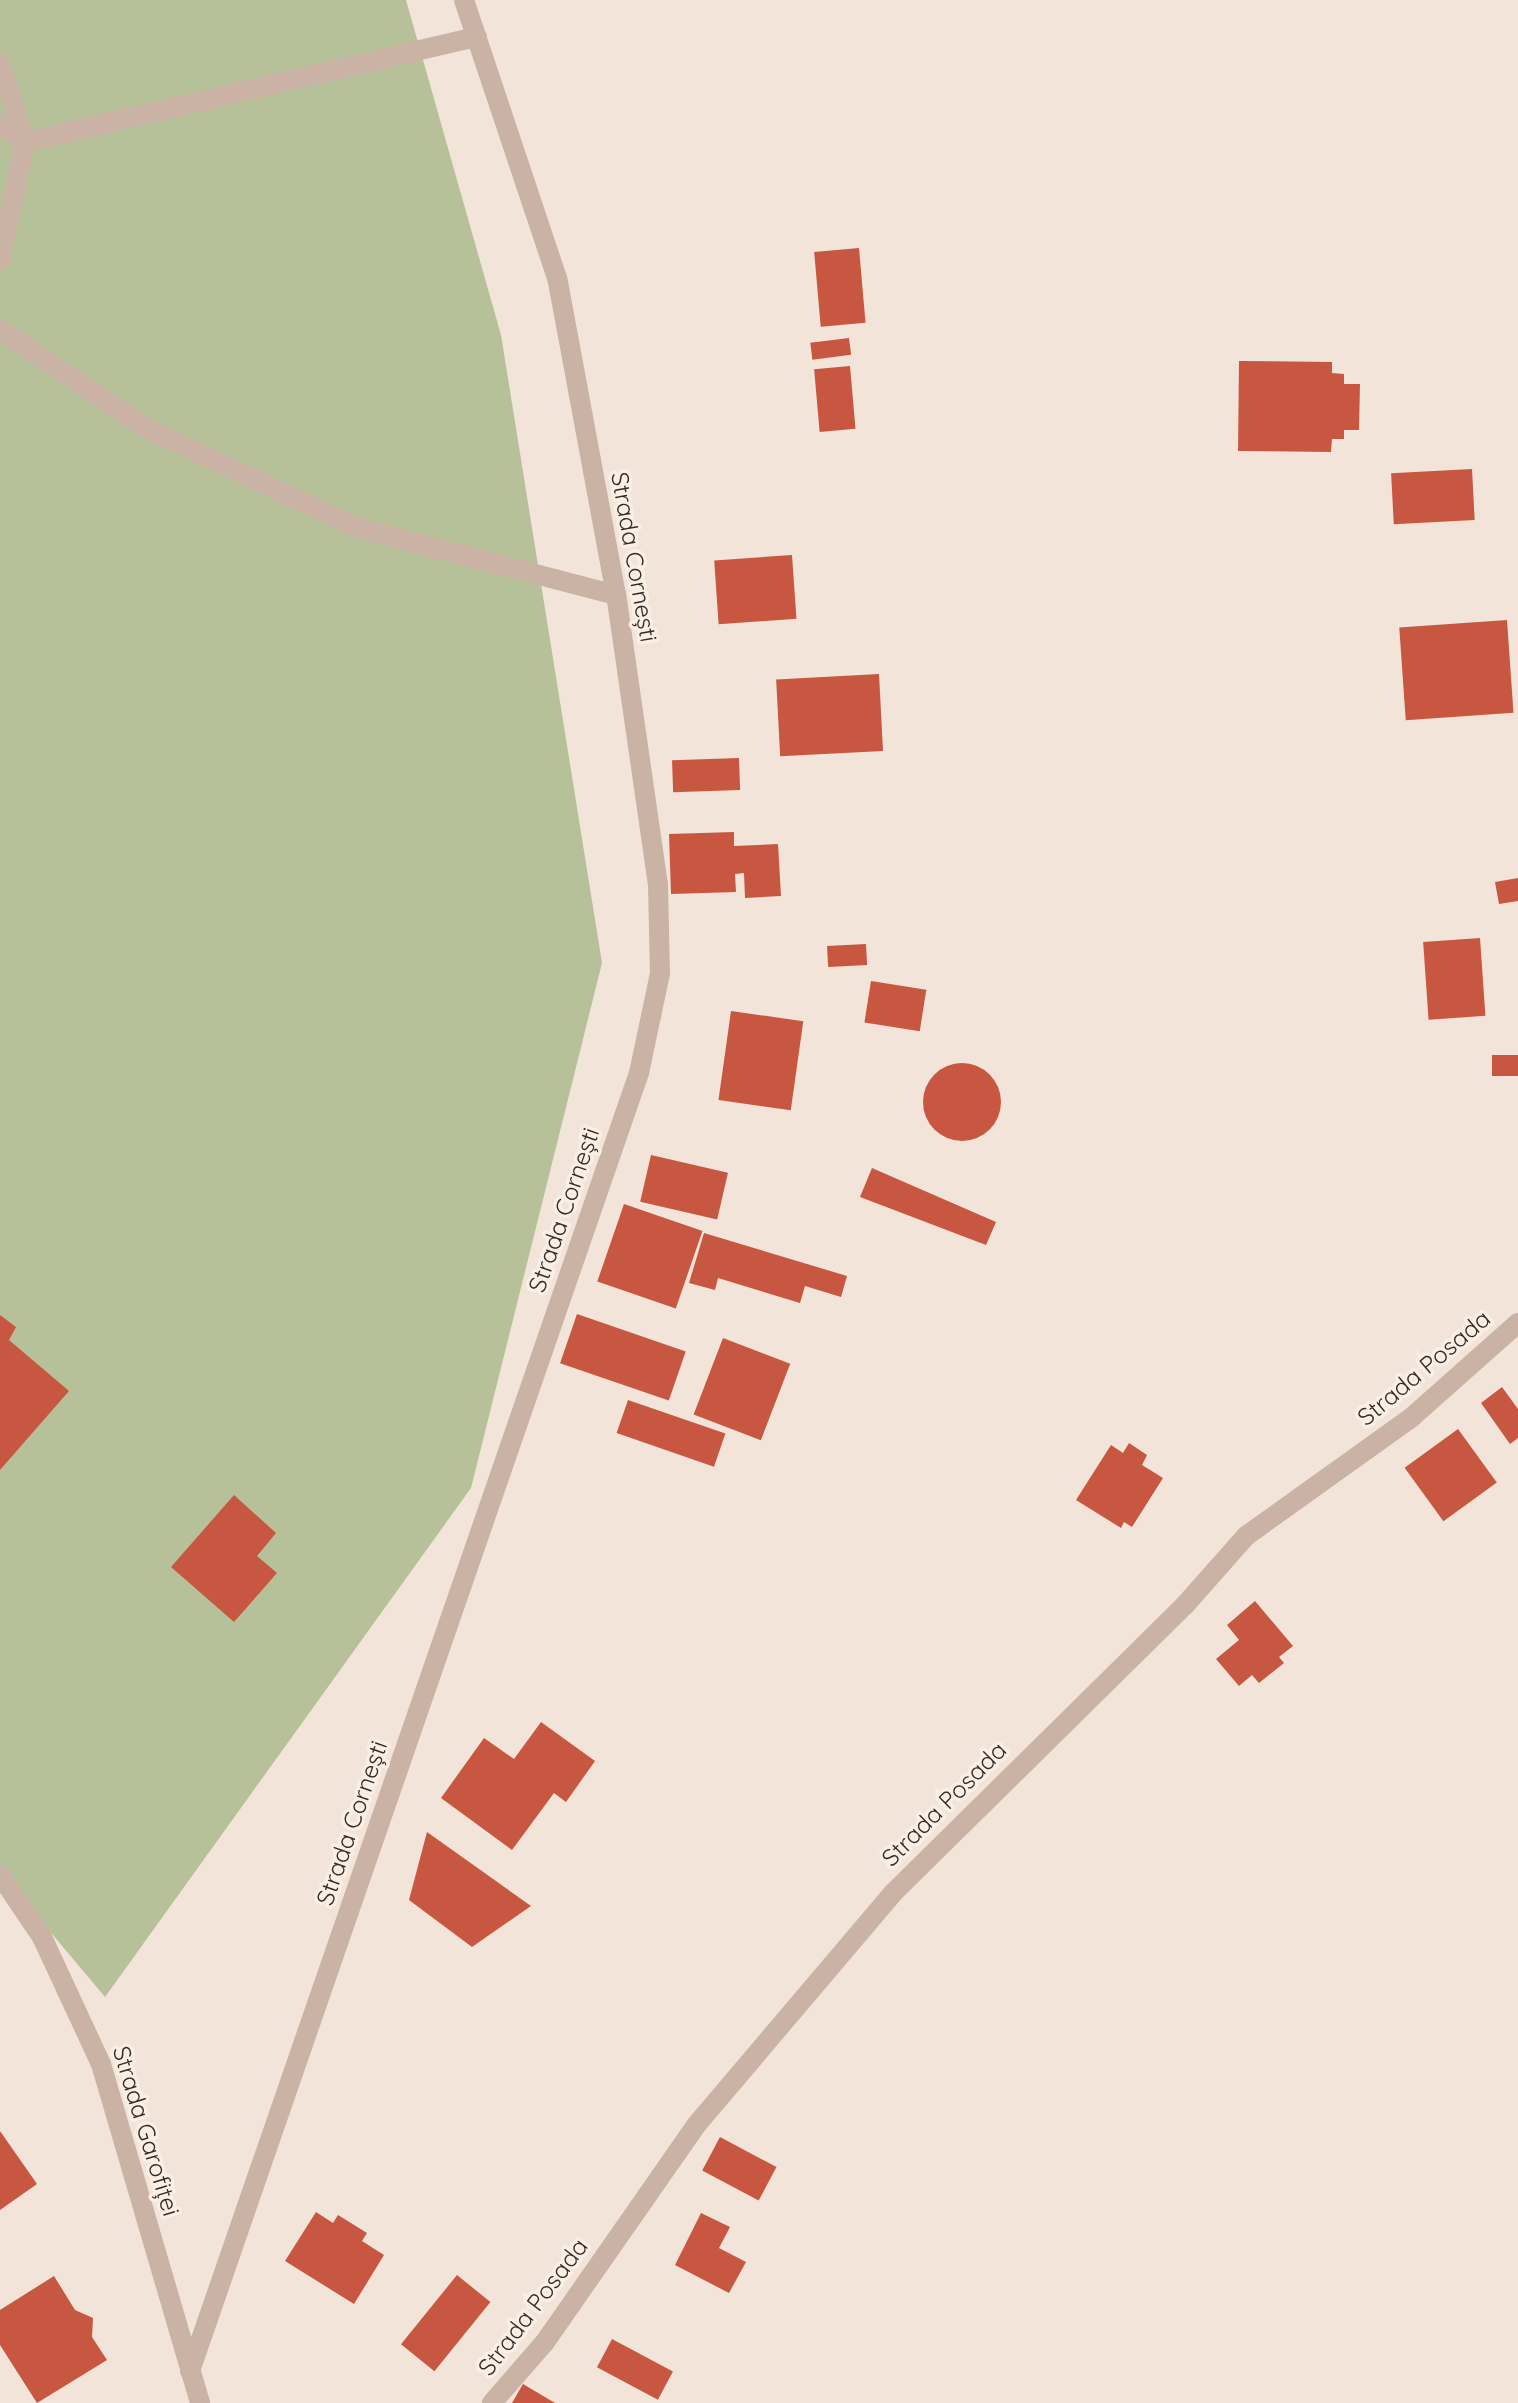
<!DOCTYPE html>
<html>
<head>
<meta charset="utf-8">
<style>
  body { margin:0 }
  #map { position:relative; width:1518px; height:2403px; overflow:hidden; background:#f2e4d9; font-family:Quicksand,sans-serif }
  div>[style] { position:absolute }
  .green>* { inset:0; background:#b7c199 }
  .building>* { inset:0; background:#c85741; transform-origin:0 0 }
  .round { border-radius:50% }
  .minor>* { height:20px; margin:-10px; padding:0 10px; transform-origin:10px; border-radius:10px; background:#cab3a5 }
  span { translate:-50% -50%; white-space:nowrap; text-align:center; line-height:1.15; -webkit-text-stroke:7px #f9efe5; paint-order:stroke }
  .street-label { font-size:24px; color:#362a26 }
</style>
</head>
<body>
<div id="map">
  <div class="green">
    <div style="clip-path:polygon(0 0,406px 0,501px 335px,602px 963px,471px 1488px,105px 1997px,0 1872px)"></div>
  </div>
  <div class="building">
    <div style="left:859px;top:248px;width:75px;height:45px;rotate:85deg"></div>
    <div style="left:849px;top:338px;width:17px;height:39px;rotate:83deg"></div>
    <div style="clip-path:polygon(1239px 361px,1332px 362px,1332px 373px,1344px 374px,1344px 384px,1360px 384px,1359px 430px,1344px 430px,1344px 439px,1332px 439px,1331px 452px,1238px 451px)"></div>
    <div style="left:850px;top:366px;width:63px;height:36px;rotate:85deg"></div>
    <div style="left:1472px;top:469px;width:51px;height:81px;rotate:87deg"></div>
    <div style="left:792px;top:555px;width:64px;height:78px;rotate:86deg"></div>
    <div style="left:1507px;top:620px;width:93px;height:108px;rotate:86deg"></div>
    <div style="left:879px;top:674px;width:77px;height:103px;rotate:87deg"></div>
    <div style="left:739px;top:758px;width:32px;height:67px;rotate:88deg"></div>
    <div style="clip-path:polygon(734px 832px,734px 846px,778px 844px,781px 896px,745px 898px,744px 873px,735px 874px,736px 892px,671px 894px,669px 834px)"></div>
    <div style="clip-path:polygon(1518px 878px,1518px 901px,1499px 904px,1495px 882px)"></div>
    <div style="left:1480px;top:938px;width:78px;height:57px;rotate:86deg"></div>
    <div style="left:866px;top:944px;width:21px;height:39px;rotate:87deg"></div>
    <div style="left:871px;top:981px;width:56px;height:42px;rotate:9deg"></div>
    <div style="left:731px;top:1011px;width:73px;height:90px;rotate:8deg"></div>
    <div style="left:1518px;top:1055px;width:21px;height:26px;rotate:90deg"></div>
    <div class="round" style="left:923px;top:1063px;width:78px;height:78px"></div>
    <div style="left:651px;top:1155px;width:79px;height:48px;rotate:13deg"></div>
    <div style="clip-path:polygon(872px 1168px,996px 1222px,986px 1245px,860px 1197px)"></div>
    <div style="left:624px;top:1204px;width:83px;height:82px;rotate:19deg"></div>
    <div style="clip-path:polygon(704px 1233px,847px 1276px,841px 1297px,805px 1286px,800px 1303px,718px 1278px,715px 1290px,689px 1283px)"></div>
    <div style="left:577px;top:1314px;width:115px;height:52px;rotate:19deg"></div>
    <div style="clip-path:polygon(0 1315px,16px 1327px,9px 1340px,69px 1391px,0 1470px)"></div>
    <div style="left:723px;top:1338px;width:72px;height:82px;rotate:21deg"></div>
    <div style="clip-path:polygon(1502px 1387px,1518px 1409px,1518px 1438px,1510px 1444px,1481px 1403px)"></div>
    <div style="left:628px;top:1400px;width:103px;height:35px;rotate:19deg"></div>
    <div style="left:1458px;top:1429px;width:66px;height:66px;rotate:54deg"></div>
    <div style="clip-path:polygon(1129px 1443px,1147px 1455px,1142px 1465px,1163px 1478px,1132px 1527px,1124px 1522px,1121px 1528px,1076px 1500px,1111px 1445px,1123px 1453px)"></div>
    <div style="clip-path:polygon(234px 1495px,276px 1533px,257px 1556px,277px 1573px,234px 1622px,171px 1567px)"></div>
    <div style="clip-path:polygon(1255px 1601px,1293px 1646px,1279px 1657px,1284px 1663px,1259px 1683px,1252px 1675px,1239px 1686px,1216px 1659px,1239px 1640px,1227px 1625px)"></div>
    <div style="clip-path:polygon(541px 1722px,595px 1761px,566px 1802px,554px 1793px,512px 1850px,441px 1798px,484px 1738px,514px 1759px)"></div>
    <div style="clip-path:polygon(427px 1832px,531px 1906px,472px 1947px,409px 1900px)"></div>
    <div style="clip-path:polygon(0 2131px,37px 2184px,0 2210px)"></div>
    <div style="left:720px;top:2137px;width:64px;height:38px;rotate:28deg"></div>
    <div style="clip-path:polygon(316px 2212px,333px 2223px,338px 2215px,367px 2233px,362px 2241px,384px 2255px,354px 2304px,285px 2261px)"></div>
    <div style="clip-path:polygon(701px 2213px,730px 2227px,719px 2248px,746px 2262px,729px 2293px,675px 2265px)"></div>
    <div style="left:457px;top:2275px;width:43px;height:89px;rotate:39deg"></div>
    <div style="clip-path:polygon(54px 2276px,75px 2310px,93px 2318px,92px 2337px,107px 2360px,37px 2403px,0 2345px,0 2310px)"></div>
    <div style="left:612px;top:2339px;width:69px;height:32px;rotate:28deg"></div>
    <div style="clip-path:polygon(523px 2384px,555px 2403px,512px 2403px)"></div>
  </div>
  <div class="minor">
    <div style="left:0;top:63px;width:83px;rotate:72.4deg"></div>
    <div style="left:25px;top:142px;width:121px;rotate:102deg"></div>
    <div style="left:0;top:124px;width:31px;rotate:36deg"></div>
    <div style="left:25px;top:142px;width:464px;rotate:-13.1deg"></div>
    <div style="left:0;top:330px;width:178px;rotate:33.8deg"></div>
    <div style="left:148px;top:429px;width:229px;rotate:25.3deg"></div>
    <div style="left:355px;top:527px;width:270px;rotate:14.6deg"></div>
    <div style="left:0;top:1875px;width:75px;rotate:55.9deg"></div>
    <div style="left:42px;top:1937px;width:140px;rotate:65.1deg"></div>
    <div style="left:101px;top:2064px;width:353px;rotate:73.7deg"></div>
    <div style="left:190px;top:2371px;width:1373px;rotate:-70.92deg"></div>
    <div style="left:639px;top:1073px;width:102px;rotate:-78.1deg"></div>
    <div style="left:660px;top:973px;width:88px;rotate:-91.3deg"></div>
    <div style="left:658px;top:885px;width:293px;rotate:-98.2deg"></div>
    <div style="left:616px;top:595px;width:322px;rotate:-100.5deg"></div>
    <div style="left:557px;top:278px;width:293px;rotate:-108.5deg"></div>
    <div style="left:492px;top:2403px;width:81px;rotate:-49deg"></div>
    <div style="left:545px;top:2342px;width:267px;rotate:-55.1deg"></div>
    <div style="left:698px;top:2123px;width:300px;rotate:-49.7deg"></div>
    <div style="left:892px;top:1894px;width:412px;rotate:-44.6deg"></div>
    <div style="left:1185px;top:1605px;width:92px;rotate:-48.5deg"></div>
    <div style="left:1246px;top:1536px;width:204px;rotate:-35.6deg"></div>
    <div style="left:1412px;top:1417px;width:142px;rotate:-41.6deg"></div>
  </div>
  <div class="street-label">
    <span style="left:634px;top:557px;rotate:80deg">Strada Cornești</span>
    <span style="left:564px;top:1210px;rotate:-71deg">Strada Cornești</span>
    <span style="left:1424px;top:1368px;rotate:-40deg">Strada Posada</span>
    <span style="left:944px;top:1804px;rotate:-45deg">Strada Posada</span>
    <span style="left:352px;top:1823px;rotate:-71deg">Strada Cornești</span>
    <span style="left:146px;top:2131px;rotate:73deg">Strada Garofiței</span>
    <span style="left:533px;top:2307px;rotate:-53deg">Strada Posada</span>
  </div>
</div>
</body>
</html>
